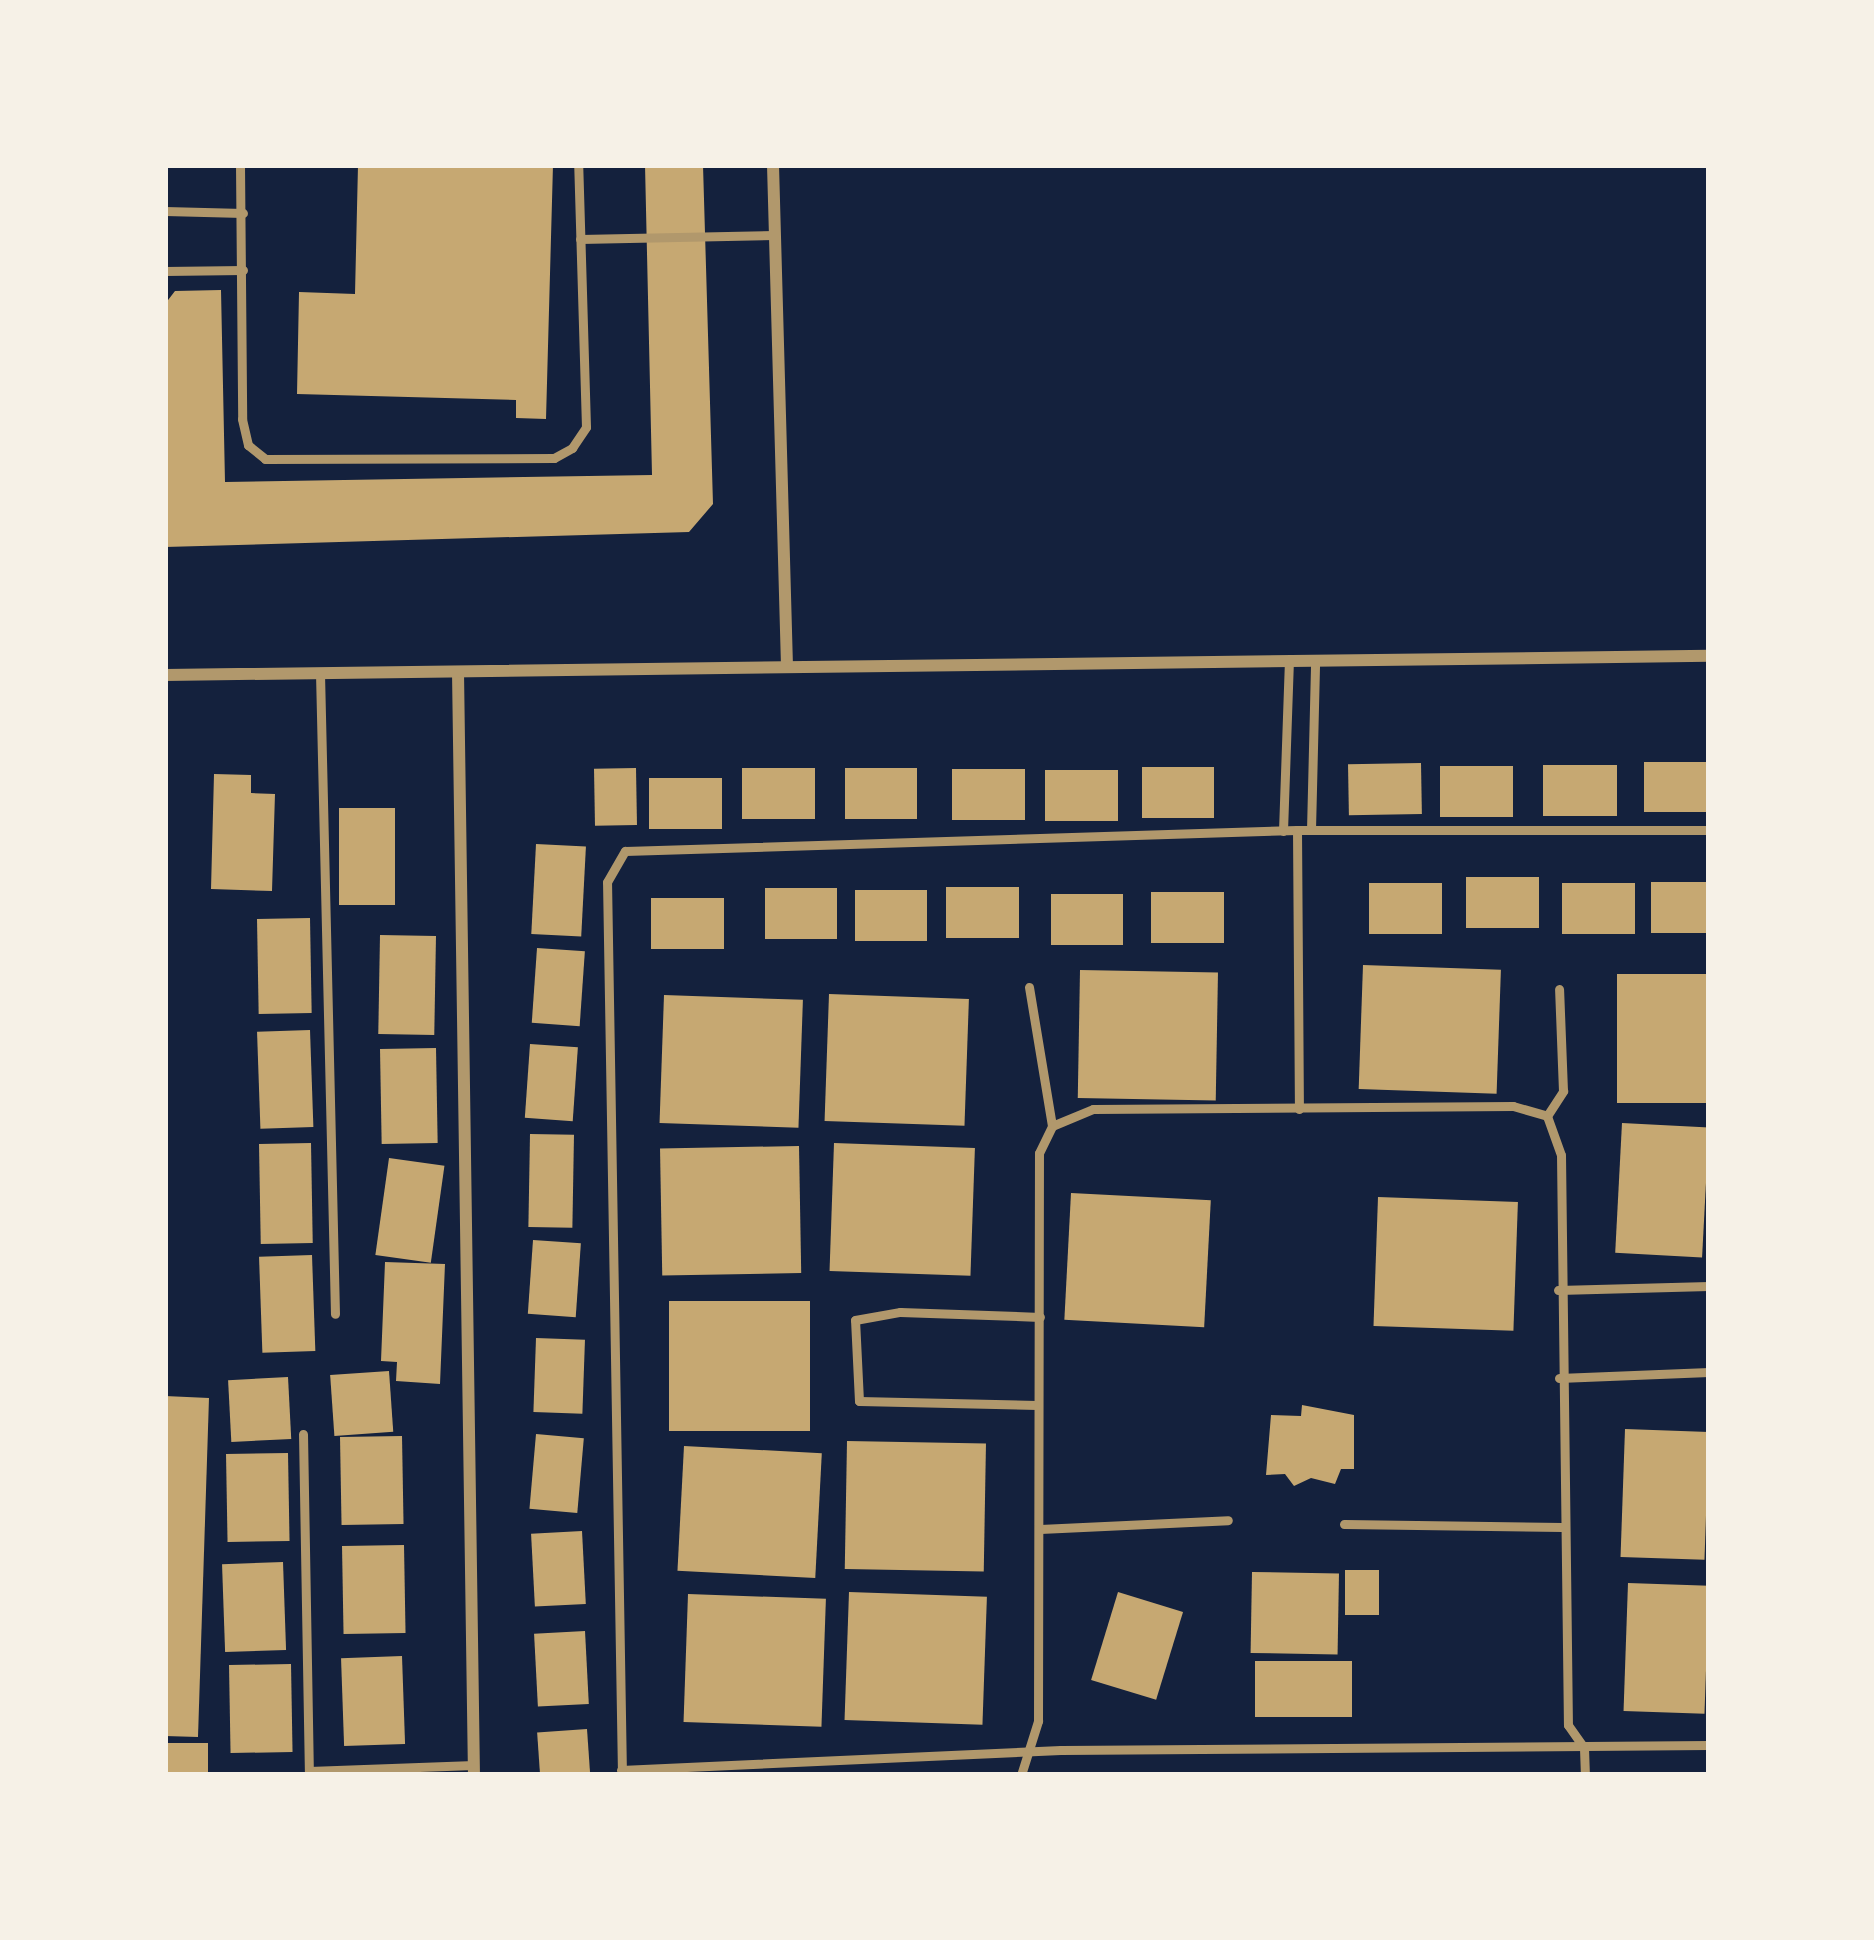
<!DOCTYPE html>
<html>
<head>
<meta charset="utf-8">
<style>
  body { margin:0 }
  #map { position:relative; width:1874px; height:1940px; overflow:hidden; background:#14213d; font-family:"Golos Text",sans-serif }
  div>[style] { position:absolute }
  .building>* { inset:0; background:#c6a872; transform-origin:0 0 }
  .service>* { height:9px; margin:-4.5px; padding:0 4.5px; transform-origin:4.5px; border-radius:4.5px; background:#b1986c }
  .minor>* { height:12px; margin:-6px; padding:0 6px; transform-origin:6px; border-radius:6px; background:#b1986c }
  span { translate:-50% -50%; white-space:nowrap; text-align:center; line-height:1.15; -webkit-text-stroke:9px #f6f1e7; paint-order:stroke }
  .frame { position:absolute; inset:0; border:168px solid #f6f1e7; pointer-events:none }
</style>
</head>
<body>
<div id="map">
  <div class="building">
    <div style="clip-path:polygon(358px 165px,553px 165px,546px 419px,516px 418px,516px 400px,297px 394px,299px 292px,355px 294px)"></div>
    <div style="clip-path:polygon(645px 165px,703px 165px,713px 504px,689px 532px,165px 547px,165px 304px,175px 291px,221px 290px,225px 482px,652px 475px)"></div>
    <div style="left:1644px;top:762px;width:65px;height:50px"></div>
    <div style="left:1421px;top:763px;width:51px;height:73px;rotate:89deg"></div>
    <div style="left:1617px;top:765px;width:51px;height:74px;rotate:90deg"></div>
    <div style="left:1513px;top:766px;width:51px;height:73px;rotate:90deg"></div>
    <div style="left:1142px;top:767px;width:72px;height:51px"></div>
    <div style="left:636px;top:768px;width:57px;height:42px;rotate:89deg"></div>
    <div style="left:815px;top:768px;width:51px;height:73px;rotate:90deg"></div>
    <div style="left:845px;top:768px;width:72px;height:51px"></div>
    <div style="left:1025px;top:769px;width:51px;height:73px;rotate:90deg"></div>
    <div style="left:1045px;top:770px;width:73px;height:51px"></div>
    <div style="clip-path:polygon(214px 774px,251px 775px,251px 793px,275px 794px,272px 891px,211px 889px)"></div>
    <div style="left:649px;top:778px;width:73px;height:51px"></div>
    <div style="left:339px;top:808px;width:56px;height:97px"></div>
    <div style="left:536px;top:844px;width:50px;height:90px;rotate:3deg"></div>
    <div style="left:1539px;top:877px;width:51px;height:73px;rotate:90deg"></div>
    <div style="left:1651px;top:882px;width:58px;height:51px"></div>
    <div style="left:1442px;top:883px;width:51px;height:73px;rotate:90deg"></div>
    <div style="left:1562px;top:883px;width:73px;height:51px"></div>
    <div style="left:946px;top:887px;width:73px;height:51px"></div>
    <div style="left:765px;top:888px;width:72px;height:51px"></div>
    <div style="left:855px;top:890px;width:72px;height:51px"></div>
    <div style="left:1224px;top:892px;width:51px;height:73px;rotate:90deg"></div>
    <div style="left:1051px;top:894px;width:72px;height:51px"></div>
    <div style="left:651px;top:898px;width:73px;height:51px"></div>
    <div style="left:310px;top:918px;width:95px;height:53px;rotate:89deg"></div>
    <div style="left:380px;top:935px;width:56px;height:99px;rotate:1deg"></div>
    <div style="left:537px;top:948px;width:48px;height:75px;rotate:4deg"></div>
    <div style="left:1363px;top:965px;width:138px;height:124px;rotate:2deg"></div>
    <div style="left:1080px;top:970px;width:138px;height:128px;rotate:1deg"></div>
    <div style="left:1617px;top:974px;width:92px;height:129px"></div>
    <div style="left:829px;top:994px;width:140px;height:127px;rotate:2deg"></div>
    <div style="left:664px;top:995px;width:139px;height:128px;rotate:2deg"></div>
    <div style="left:310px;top:1030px;width:97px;height:53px;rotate:88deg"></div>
    <div style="left:530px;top:1044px;width:48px;height:74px;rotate:4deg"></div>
    <div style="left:436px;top:1048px;width:95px;height:56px;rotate:89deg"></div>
    <div style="left:1622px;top:1123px;width:87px;height:130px;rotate:3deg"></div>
    <div style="left:530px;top:1134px;width:44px;height:93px;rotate:1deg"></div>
    <div style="left:311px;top:1143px;width:100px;height:52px;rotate:89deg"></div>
    <div style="left:834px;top:1143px;width:141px;height:128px;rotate:2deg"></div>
    <div style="left:799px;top:1146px;width:127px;height:139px;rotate:89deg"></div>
    <div style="left:389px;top:1158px;width:56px;height:98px;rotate:8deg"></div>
    <div style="left:1071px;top:1193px;width:140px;height:127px;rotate:3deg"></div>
    <div style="left:1378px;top:1197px;width:140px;height:129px;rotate:2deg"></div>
    <div style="left:533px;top:1240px;width:48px;height:74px;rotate:4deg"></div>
    <div style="left:312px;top:1255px;width:96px;height:53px;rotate:88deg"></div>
    <div style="clip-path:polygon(385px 1262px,445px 1264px,440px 1384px,396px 1381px,397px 1362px,381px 1361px)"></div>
    <div style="left:810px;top:1301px;width:130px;height:141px;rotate:90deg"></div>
    <div style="left:536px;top:1338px;width:49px;height:74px;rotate:2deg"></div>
    <div style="left:389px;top:1371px;width:61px;height:59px;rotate:86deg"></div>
    <div style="left:288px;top:1377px;width:62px;height:60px;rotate:87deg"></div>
    <div style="clip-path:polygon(165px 1396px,209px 1398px,198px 1737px,165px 1736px)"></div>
    <div style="clip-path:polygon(1302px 1405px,1354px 1415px,1354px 1469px,1341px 1469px,1335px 1484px,1311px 1478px,1294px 1486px,1285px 1474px,1266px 1475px,1271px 1415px,1301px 1416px)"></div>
    <div style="left:1625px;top:1429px;width:84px;height:128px;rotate:2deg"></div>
    <div style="left:536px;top:1434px;width:48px;height:75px;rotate:5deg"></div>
    <div style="left:402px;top:1436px;width:88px;height:62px;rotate:89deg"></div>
    <div style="left:847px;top:1441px;width:139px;height:128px;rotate:1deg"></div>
    <div style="left:684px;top:1446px;width:138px;height:125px;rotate:3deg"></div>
    <div style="left:288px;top:1453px;width:88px;height:62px;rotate:89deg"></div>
    <div style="left:582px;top:1531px;width:73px;height:51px;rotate:87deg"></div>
    <div style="left:404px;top:1545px;width:88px;height:62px;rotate:89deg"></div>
    <div style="left:283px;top:1562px;width:88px;height:61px;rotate:88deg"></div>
    <div style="left:1345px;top:1570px;width:34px;height:45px"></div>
    <div style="left:1252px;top:1572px;width:87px;height:81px;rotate:1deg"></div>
    <div style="left:1628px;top:1583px;width:81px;height:128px;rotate:2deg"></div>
    <div style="left:849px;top:1592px;width:138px;height:128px;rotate:2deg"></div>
    <div style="left:1118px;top:1592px;width:68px;height:92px;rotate:17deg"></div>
    <div style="left:688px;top:1594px;width:138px;height:128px;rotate:2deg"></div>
    <div style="left:585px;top:1631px;width:73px;height:51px;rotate:87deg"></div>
    <div style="left:402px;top:1656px;width:88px;height:61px;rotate:88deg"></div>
    <div style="left:1255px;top:1661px;width:97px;height:56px"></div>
    <div style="left:291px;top:1664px;width:88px;height:62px;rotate:89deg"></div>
    <div style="left:587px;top:1729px;width:46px;height:50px;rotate:86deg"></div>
    <div style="left:165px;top:1743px;width:43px;height:32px"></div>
  </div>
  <div class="service">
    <div style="left:240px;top:165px;width:254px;rotate:89.5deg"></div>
    <div style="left:242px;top:419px;width:27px;rotate:77deg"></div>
    <div style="left:248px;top:445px;width:22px;rotate:39deg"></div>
    <div style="left:265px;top:459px;width:289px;rotate:-0.2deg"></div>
    <div style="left:554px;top:458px;width:21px;rotate:-29deg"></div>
    <div style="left:572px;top:448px;width:25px;rotate:-56deg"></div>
    <div style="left:586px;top:427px;width:262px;rotate:-91.7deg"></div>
    <div style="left:165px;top:211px;width:78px;rotate:1.5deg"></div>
    <div style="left:580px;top:239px;width:195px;rotate:-1.2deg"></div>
    <div style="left:165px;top:271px;width:78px;rotate:-0.7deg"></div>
    <div style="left:320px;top:673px;width:641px;rotate:88.66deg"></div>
    <div style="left:1297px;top:830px;width:279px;rotate:89.6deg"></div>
    <div style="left:1311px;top:830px;width:168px;rotate:-88.6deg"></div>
    <div style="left:1283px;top:831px;width:169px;rotate:-88deg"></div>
    <div style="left:1029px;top:987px;width:141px;rotate:80.6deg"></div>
    <div style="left:1547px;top:1116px;width:30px;rotate:-57deg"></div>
    <div style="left:1563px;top:1091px;width:102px;rotate:-92.2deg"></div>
    <div style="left:1558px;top:1290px;width:151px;rotate:-1.5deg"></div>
    <div style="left:1559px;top:1378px;width:150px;rotate:-2.3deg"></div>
    <div style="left:1037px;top:1405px;width:178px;rotate:-178.7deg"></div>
    <div style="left:859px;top:1401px;width:81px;rotate:-92.8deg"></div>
    <div style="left:855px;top:1320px;width:46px;rotate:-10.1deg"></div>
    <div style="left:900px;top:1312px;width:140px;rotate:2deg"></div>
    <div style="left:303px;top:1434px;width:341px;rotate:89deg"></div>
    <div style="left:1344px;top:1524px;width:218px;rotate:0.8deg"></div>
    <div style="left:1040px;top:1529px;width:188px;rotate:-2.7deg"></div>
    <div style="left:621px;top:1770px;width:440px;rotate:-2.6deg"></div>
    <div style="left:1061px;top:1750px;width:648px;rotate:-0.44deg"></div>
    <div style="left:309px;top:1771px;width:165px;rotate:-2.1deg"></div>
    <div style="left:622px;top:1775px;width:893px;rotate:-90.96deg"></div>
    <div style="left:607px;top:882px;width:36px;rotate:-60deg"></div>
    <div style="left:625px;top:851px;width:672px;rotate:-1.79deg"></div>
    <div style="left:1297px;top:830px;width:412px"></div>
    <div style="left:1021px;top:1775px;width:57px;rotate:-72.5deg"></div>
    <div style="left:1038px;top:1721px;width:568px;rotate:-89.9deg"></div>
    <div style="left:1039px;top:1153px;width:30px;rotate:-64deg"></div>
    <div style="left:1052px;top:1126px;width:44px;rotate:-22.5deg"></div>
    <div style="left:1093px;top:1109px;width:420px;rotate:-0.4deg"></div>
    <div style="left:1513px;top:1106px;width:35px;rotate:16deg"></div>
    <div style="left:1547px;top:1116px;width:41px;rotate:70.3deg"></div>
    <div style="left:1561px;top:1155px;width:570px;rotate:89.3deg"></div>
    <div style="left:1568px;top:1725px;width:28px;rotate:55deg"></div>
    <div style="left:1584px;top:1748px;width:27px;rotate:88deg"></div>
  </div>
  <div class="minor">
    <div style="left:773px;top:165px;width:502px;rotate:88.4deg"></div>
    <div style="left:458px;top:672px;width:1103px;rotate:89.17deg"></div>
    <div style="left:165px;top:675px;width:1544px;rotate:-0.71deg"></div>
  </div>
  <div class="frame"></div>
</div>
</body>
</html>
